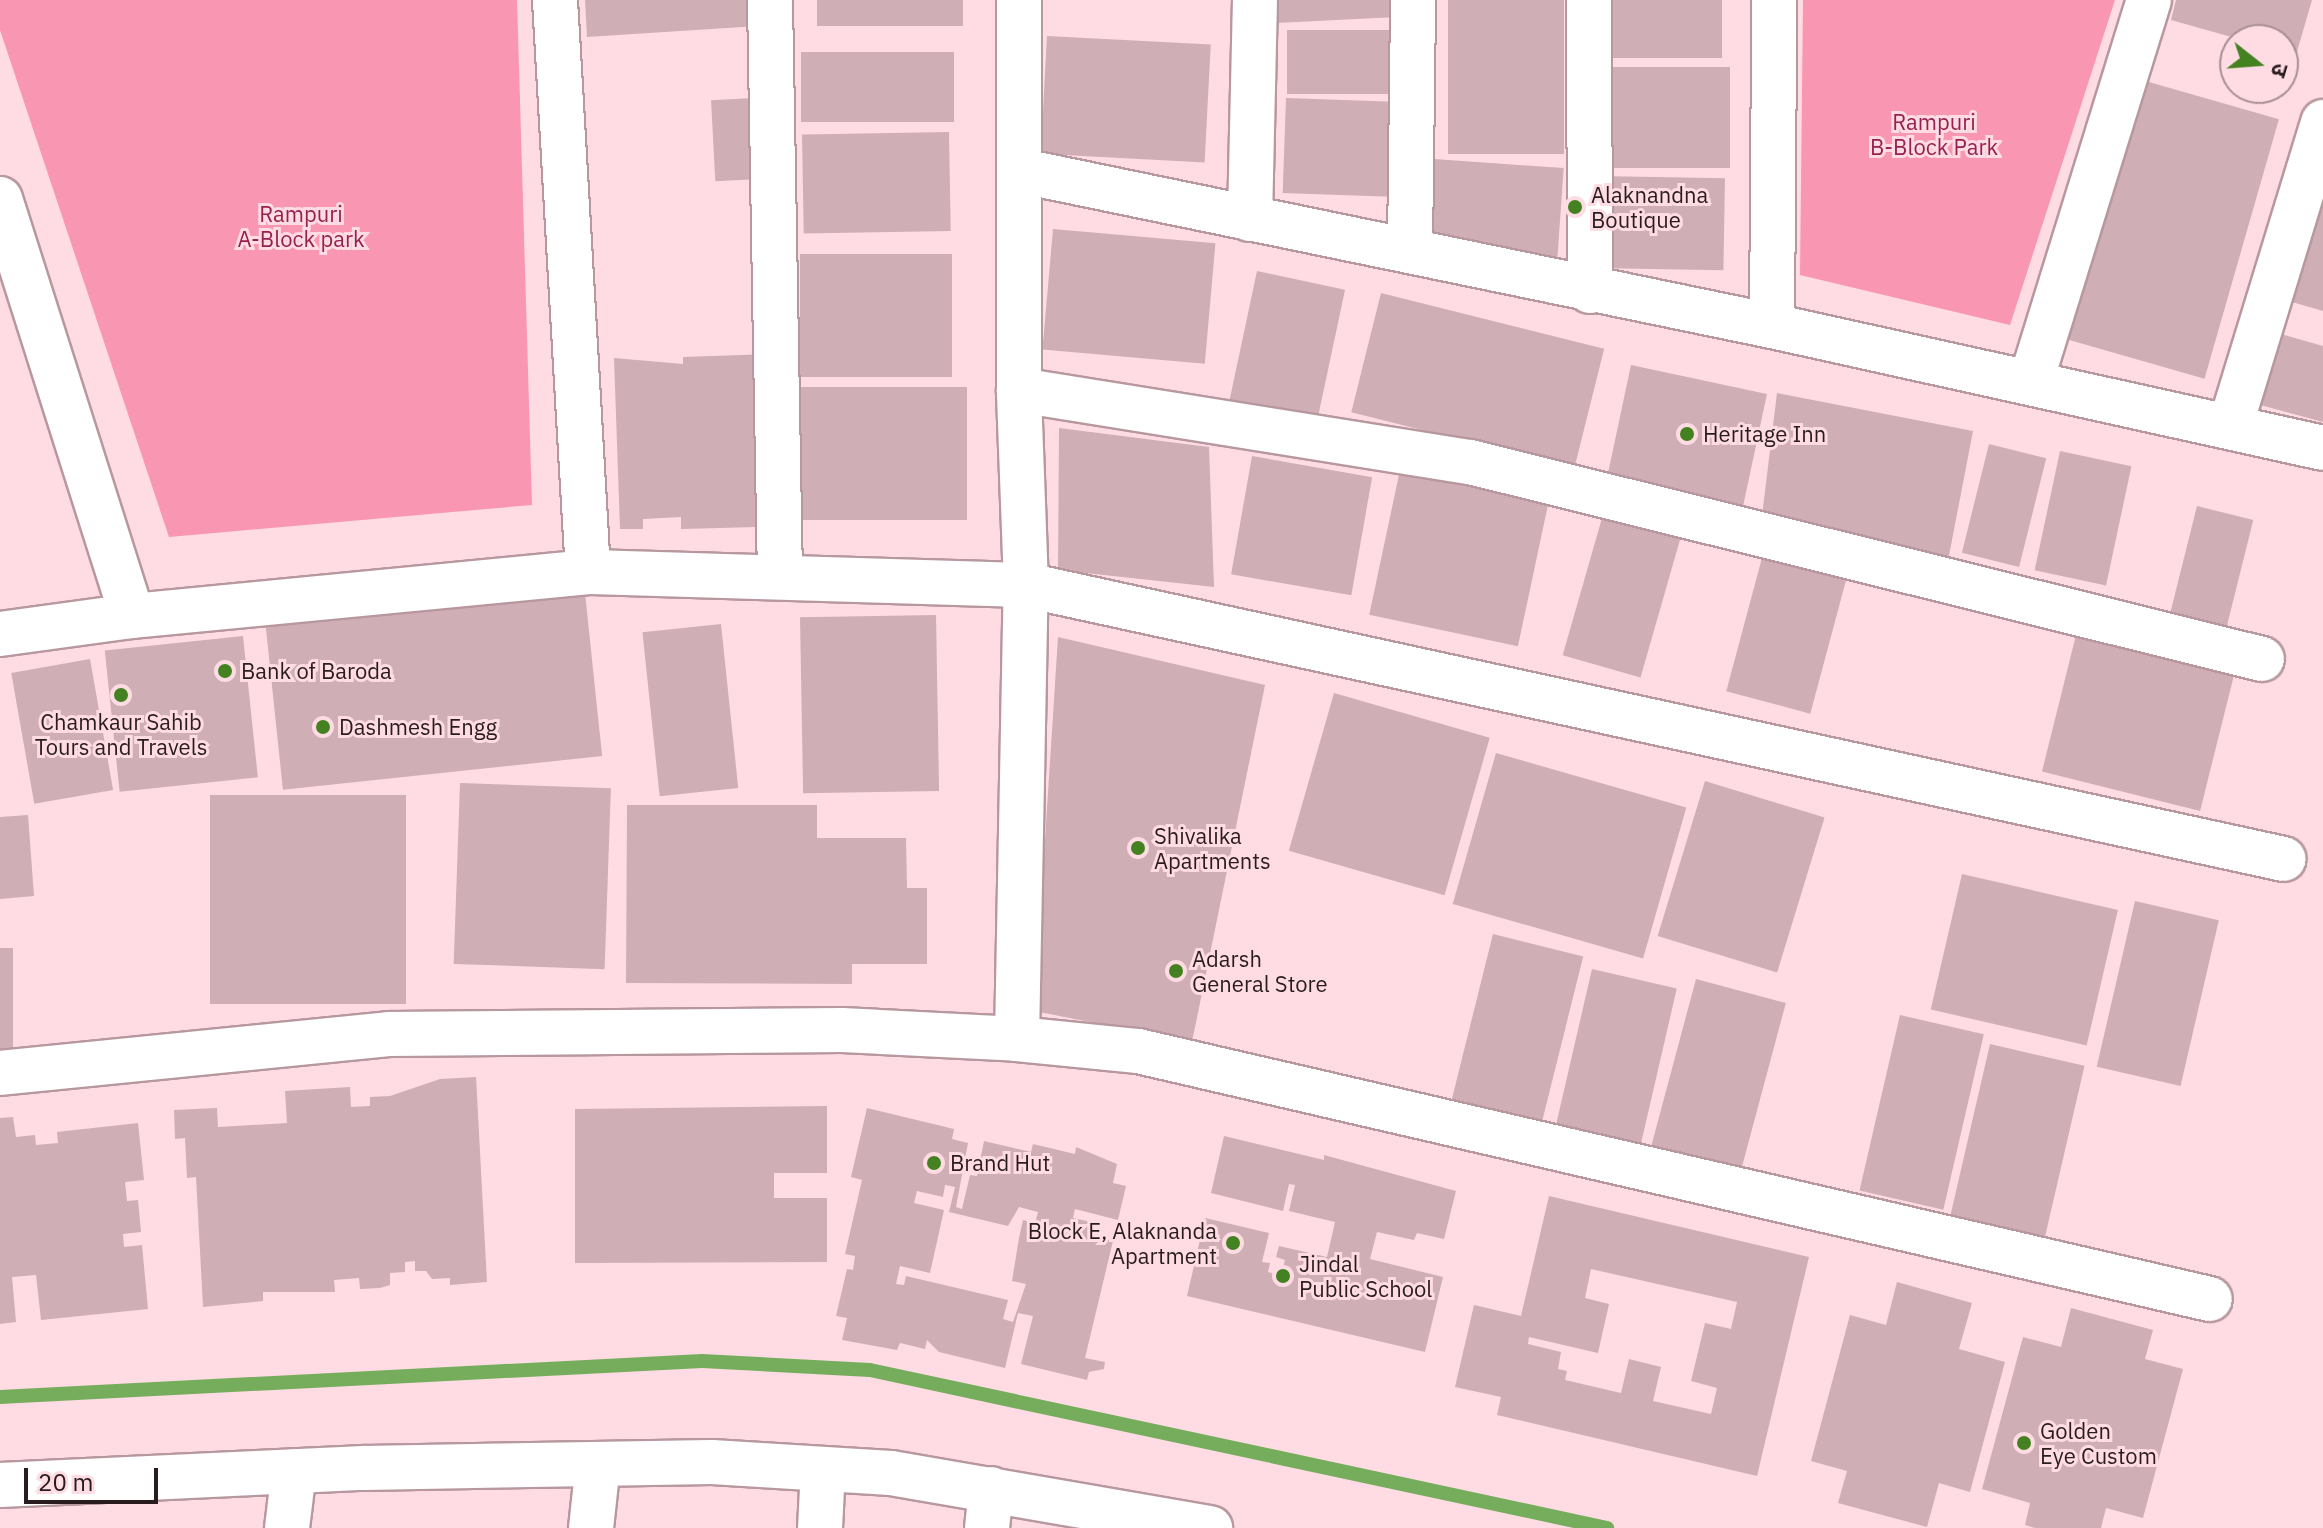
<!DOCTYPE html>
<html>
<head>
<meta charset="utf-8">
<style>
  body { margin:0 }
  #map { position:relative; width:2323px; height:1528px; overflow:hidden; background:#ffdce4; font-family:"IBM Plex Sans","Noto Sans Devanagari",sans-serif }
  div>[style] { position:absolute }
  .green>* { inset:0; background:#f996b1 }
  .stream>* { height:14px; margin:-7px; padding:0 7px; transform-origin:7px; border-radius:7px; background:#75ad5c }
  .building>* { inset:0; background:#cfaeb5; transform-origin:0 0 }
  .roads { filter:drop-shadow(2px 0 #b8989f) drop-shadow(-2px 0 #b8989f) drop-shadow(0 2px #b8989f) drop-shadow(0 -2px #b8989f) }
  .minor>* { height:44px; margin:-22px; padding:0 22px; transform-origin:22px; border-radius:22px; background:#fff }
  .dots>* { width:22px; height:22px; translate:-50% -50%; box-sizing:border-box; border:4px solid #ffdce4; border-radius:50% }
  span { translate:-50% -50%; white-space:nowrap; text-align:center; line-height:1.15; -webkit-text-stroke:6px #ffdce4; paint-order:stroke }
  .park-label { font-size:22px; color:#97204e }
  .poi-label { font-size:22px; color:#291c1f }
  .left { translate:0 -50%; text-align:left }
  .right { translate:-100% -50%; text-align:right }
  .north { position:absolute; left:2219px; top:24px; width:80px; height:80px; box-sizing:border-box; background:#ffdce4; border:2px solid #a98f95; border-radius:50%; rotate:107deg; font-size:22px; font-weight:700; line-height:32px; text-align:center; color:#291c1f }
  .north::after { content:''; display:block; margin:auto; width:28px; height:36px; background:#448221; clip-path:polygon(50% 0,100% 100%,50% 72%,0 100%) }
  .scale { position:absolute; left:24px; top:1468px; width:134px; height:36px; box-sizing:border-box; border:4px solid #291c1f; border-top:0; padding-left:10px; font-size:24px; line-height:28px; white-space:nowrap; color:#291c1f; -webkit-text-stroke:6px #ffdce4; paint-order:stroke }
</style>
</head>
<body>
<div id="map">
  <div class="green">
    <div style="clip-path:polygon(0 0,517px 0,532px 505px,169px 537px,0 30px)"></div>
    <div style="clip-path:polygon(1803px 0,2115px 0,2010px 325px,1800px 275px)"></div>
  </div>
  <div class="stream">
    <div style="left:0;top:1397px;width:703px;rotate:-2.94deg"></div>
    <div style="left:702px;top:1361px;width:168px;rotate:3.1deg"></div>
    <div style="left:870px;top:1370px;width:754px;rotate:12.1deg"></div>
  </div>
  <div class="building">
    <div style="clip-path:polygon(585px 0,757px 0,758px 26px,587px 37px)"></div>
    <div style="left:817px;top:0;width:146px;height:26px"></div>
    <div style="clip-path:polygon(1274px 0,1396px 0,1397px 17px,1276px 23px)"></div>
    <div style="left:1448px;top:0;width:116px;height:154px"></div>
    <div style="left:1599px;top:0;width:123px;height:58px"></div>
    <div style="clip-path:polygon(2176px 0,2312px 0,2296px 55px,2283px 52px,2283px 40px,2242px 40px,2171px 20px)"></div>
    <div style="left:1392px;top:30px;width:64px;height:105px;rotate:90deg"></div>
    <div style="left:1047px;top:36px;width:164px;height:118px;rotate:3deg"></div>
    <div style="left:954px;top:52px;width:70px;height:153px;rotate:90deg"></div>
    <div style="left:1600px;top:67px;width:130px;height:101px"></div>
    <div style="left:2128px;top:76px;width:157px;height:270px;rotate:16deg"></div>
    <div style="left:755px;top:98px;width:81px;height:44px;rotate:87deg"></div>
    <div style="left:1286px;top:98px;width:108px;height:95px;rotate:2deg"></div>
    <div style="left:949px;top:132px;width:99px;height:147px;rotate:89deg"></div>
    <div style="left:1434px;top:159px;width:130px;height:93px;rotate:4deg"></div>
    <div style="left:1598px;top:176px;width:127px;height:92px;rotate:1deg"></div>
    <div style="clip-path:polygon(2322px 194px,2323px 194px,2323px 311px,2292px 302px)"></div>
    <div style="left:1053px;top:229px;width:163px;height:121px;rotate:5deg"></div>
    <div style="left:800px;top:254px;width:152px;height:123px"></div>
    <div style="left:1257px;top:271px;width:90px;height:136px;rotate:12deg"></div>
    <div style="left:1381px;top:293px;width:230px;height:123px;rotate:14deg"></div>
    <div style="clip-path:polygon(2274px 332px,2323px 346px,2323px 422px,2253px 403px)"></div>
    <div style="clip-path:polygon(773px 354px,769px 435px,754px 436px,755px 460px,766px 460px,767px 509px,756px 509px,757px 527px,681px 529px,681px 517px,643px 519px,643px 529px,620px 529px,614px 358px,683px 364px,683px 357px)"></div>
    <div style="left:1631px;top:365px;width:139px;height:120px;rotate:12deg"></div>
    <div style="left:801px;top:387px;width:166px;height:133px"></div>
    <div style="clip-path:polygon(1777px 393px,1973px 431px,1947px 566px,1762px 516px)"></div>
    <div style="clip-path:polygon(1059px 428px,1209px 447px,1214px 587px,1058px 570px)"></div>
    <div style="left:1989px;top:444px;width:59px;height:112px;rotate:14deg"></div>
    <div style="left:2060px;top:451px;width:73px;height:122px;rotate:12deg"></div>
    <div style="left:1252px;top:456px;width:122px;height:120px;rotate:10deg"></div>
    <div style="left:1400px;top:470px;width:152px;height:148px;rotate:12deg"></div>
    <div style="left:2197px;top:506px;width:58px;height:114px;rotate:14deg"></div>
    <div style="left:1604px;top:511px;width:81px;height:150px;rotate:16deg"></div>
    <div style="left:1763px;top:554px;width:87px;height:142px;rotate:15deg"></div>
    <div style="left:585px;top:593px;width:164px;height:321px;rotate:84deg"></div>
    <div style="left:936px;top:615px;width:176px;height:136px;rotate:89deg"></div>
    <div style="left:721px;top:624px;width:165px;height:79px;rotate:84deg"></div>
    <div style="left:2078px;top:627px;width:163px;height:149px;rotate:14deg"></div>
    <div style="left:243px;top:636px;width:142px;height:139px;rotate:84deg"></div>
    <div style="clip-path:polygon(1058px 637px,1265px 685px,1192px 1042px,1034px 1011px)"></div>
    <div style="left:90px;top:659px;width:133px;height:80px;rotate:80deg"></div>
    <div style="left:1334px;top:693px;width:162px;height:164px;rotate:16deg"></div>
    <div style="left:1496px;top:753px;width:198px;height:157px;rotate:16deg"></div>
    <div style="left:1705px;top:781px;width:125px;height:162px;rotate:17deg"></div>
    <div style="left:460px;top:783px;width:151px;height:181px;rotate:2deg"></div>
    <div style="left:210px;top:795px;width:196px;height:209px"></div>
    <div style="clip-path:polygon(627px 805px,817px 805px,817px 838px,906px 838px,907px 888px,927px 888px,927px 964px,852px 964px,852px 984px,626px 983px)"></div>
    <div style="clip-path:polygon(28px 815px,34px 896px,0 899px,0 817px)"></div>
    <div style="left:1962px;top:874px;width:160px;height:139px;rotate:13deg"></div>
    <div style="left:2135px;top:901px;width:86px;height:170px;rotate:13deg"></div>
    <div style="left:1493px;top:934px;width:93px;height:178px;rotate:14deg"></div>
    <div style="left:0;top:948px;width:13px;height:109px"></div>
    <div style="left:1592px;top:969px;width:87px;height:174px;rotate:13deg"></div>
    <div style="left:1696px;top:979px;width:93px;height:186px;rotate:15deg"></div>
    <div style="left:1900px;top:1015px;width:86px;height:180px;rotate:13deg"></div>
    <div style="left:1990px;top:1044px;width:97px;height:185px;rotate:13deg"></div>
    <div style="clip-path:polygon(476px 1077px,487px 1282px,450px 1285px,450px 1278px,432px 1279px,426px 1271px,415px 1271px,415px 1261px,405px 1262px,405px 1272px,390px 1273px,390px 1285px,380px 1288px,360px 1289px,359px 1278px,334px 1280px,335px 1292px,263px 1292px,263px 1301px,203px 1307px,196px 1177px,187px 1178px,185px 1138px,175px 1139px,174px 1110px,217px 1108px,218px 1127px,287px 1123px,285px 1091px,350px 1087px,351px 1107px,370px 1106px,370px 1097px,390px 1096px,440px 1079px)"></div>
    <div style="clip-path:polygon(827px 1106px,827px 1173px,774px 1173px,774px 1198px,827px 1198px,827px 1262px,575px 1263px,575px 1109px)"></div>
    <div style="clip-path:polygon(evenodd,867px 1108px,954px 1129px,952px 1139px,968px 1143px,956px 1207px,962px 1209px,970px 1175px,977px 1176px,984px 1141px,1031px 1152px,1033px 1144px,1075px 1154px,1076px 1147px,1117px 1164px,1113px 1183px,1126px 1186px,1118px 1220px,1075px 1209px,1073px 1218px,1101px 1224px,1098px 1238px,1113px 1241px,1085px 1358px,1105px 1362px,1104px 1369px,1089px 1372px,1087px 1380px,1021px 1364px,1033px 1316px,1018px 1313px,1005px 1368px,939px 1352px,927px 1340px,925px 1349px,900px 1343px,897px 1350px,842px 1340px,847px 1318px,836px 1316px,847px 1269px,853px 1270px,855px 1256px,845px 1254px,862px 1180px,851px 1177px,867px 1108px,945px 1185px,955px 1187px,949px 1212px,1008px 1226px,1019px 1207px,1038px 1212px,1035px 1223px,1023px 1220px,1019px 1238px,1012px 1281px,1026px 1284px,1013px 1322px,1003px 1319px,1008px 1300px,906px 1276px,904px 1285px,896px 1284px,900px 1266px,930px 1273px,944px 1210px,914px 1203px,917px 1191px,943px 1197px,945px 1185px)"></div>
    <div style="clip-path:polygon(13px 1117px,16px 1137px,35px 1135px,36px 1145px,58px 1143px,57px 1132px,138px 1123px,144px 1180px,125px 1182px,127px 1201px,138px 1200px,141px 1232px,123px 1234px,124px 1247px,142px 1245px,148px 1309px,41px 1320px,36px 1275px,12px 1277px,16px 1322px,0 1324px,0 1118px)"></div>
    <div style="clip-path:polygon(1224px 1136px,1324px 1160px,1324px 1155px,1456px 1191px,1444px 1239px,1417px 1233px,1414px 1240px,1377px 1232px,1370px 1259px,1443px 1277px,1425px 1352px,1187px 1296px,1205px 1218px,1269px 1233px,1262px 1262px,1270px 1263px,1268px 1272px,1288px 1277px,1282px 1271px,1285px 1260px,1276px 1257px,1279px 1246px,1327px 1257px,1335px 1222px,1289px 1211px,1295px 1185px,1289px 1184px,1283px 1211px,1211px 1193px)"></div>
    <div style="clip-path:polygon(evenodd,1549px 1196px,1809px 1257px,1757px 1476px,1497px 1415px,1501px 1397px,1455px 1387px,1474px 1305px,1521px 1316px,1549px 1196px,1591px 1269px,1737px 1302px,1731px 1329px,1705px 1323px,1691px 1381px,1717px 1388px,1711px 1414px,1653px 1401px,1661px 1367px,1629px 1359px,1621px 1393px,1565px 1380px,1567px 1371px,1558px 1369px,1561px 1352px,1528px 1344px,1529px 1337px,1598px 1353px,1609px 1304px,1585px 1298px,1591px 1269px)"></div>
    <div style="clip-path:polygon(1897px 1282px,1972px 1303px,1959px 1349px,2005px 1362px,1970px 1492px,1939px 1483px,1927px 1527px,1838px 1503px,1847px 1471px,1811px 1461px,1850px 1315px,1886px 1325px)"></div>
    <div style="clip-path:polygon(2071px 1308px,2153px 1330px,2145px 1359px,2183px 1369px,2143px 1518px,2106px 1508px,2101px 1528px,2035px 1528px,2025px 1525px,2030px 1503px,1982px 1489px,2023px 1337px,2061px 1347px)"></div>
  </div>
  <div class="roads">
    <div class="minor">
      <div style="left:555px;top:0;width:573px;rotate:86.7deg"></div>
      <div style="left:770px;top:0;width:576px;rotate:89.01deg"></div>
      <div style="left:1589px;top:0;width:291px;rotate:89.8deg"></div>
      <div style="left:1022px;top:171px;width:766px;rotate:11.68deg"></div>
      <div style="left:1772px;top:326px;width:564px;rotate:12.48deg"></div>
      <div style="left:0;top:199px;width:437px;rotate:72.4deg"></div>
      <div style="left:1250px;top:219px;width:219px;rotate:-88.7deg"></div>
      <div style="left:1410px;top:249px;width:249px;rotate:-89.3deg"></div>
      <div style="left:1772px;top:326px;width:326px;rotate:-89.6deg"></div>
      <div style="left:2031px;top:381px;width:399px;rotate:-72.8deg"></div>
      <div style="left:1019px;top:390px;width:457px;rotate:9.1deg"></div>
      <div style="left:1470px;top:462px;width:816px;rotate:13.97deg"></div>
      <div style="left:2230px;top:427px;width:319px;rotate:-73deg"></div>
      <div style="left:0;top:634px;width:133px;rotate:-7.8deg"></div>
      <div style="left:132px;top:616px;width:458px;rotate:-5.5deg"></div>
      <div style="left:588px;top:572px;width:438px;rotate:1.7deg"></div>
      <div style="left:1026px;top:585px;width:1287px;rotate:12.29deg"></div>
      <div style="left:1017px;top:1039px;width:454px;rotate:-88.9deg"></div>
      <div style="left:1026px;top:585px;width:195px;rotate:-92.1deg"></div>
      <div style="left:1019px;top:390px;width:390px;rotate:-90deg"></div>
      <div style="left:0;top:1073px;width:391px;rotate:-5.7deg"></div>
      <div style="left:389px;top:1034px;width:453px;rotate:-0.5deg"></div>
      <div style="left:842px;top:1030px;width:175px;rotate:2.9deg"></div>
      <div style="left:1017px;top:1039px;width:122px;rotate:5.7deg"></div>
      <div style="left:1138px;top:1051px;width:1100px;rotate:13.03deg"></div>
      <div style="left:0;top:1485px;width:364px;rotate:-2.7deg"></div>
      <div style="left:364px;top:1468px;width:348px;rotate:-1deg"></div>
      <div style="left:712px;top:1462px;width:179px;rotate:3.5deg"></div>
      <div style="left:891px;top:1473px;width:324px;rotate:9.8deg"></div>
      <div style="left:287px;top:1528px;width:57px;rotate:-83deg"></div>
      <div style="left:591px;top:1528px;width:64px;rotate:-83.8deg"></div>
      <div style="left:820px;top:1528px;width:59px;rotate:-87.1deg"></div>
      <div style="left:987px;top:1528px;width:39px;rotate:-84deg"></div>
    </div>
  </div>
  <div class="dots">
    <div style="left:1575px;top:207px;background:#448221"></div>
    <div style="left:1687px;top:434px;background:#448221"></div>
    <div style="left:225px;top:671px;background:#448221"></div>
    <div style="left:121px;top:695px;background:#448221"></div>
    <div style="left:323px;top:727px;background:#448221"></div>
    <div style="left:1138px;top:848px;background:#448221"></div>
    <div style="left:1176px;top:971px;background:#448221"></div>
    <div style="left:934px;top:1163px;background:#448221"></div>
    <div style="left:1233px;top:1243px;background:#448221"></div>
    <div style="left:1283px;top:1276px;background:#448221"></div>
    <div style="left:2024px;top:1443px;background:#448221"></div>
  </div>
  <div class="park-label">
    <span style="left:1934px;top:134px">Rampuri<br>B-Block Park</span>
    <span style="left:301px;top:226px">Rampuri<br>A-Block park</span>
  </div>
  <div class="poi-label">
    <span class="left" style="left:1591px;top:207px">Alaknandna<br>Boutique</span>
    <span class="left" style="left:1703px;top:434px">Heritage Inn</span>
    <span class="left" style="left:241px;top:671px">Bank of Baroda</span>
    <span style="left:121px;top:734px">Chamkaur Sahib<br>Tours and Travels</span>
    <span class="left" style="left:339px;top:727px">Dashmesh Engg</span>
    <span class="left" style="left:1154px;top:848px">Shivalika<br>Apartments</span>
    <span class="left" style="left:1192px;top:971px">Adarsh<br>General Store</span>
    <span class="left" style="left:950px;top:1163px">Brand Hut</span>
    <span class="right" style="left:1217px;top:1243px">Block E, Alaknanda<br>Apartment</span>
    <span class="left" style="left:1299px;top:1276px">Jindal<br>Public School</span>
    <span class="left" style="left:2040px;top:1443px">Golden<br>Eye Custom</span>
  </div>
  <div class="north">उ</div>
  <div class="scale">20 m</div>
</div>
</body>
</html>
